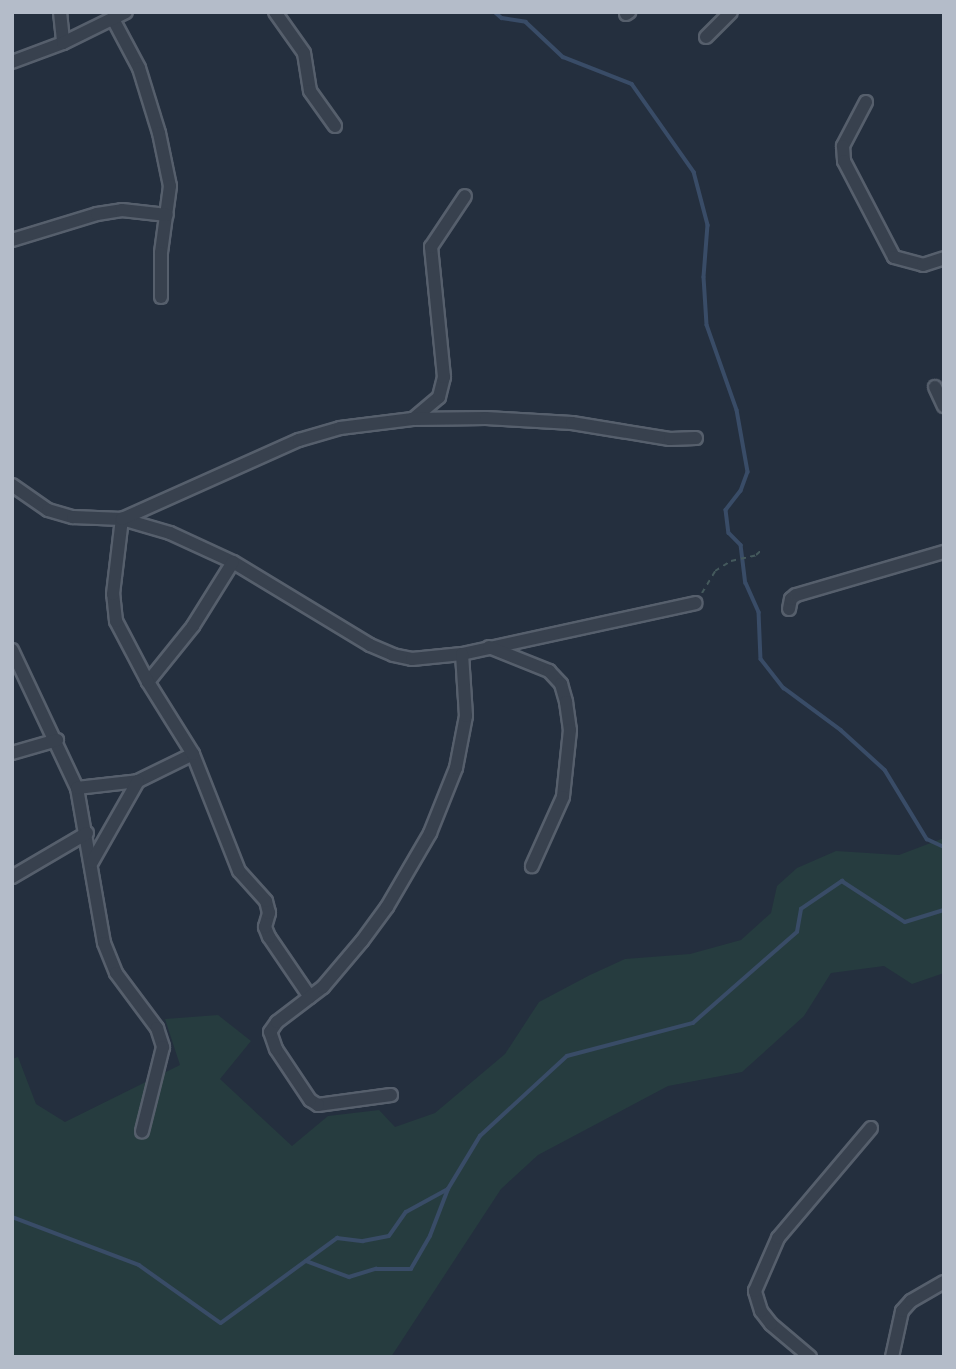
<!DOCTYPE html>
<html>
<head>
<meta charset="utf-8">
<style>
  body { margin:0 }
  #map { position:relative; width:956px; height:1369px; overflow:hidden; background:#242f3e; font-family:"DM Sans",sans-serif }
  div>[style] { position:absolute }
  .green>* { inset:0; background:#263c3f }
  .stream>* { height:3.5px; margin:-1.75px; padding:0 1.75px; transform-origin:1.75px; border-radius:1.75px; background:#394c67 }
  .path>* { height:2px; margin-top:-1px; transform-origin:0; background:repeating-linear-gradient(90deg,#44595c 0 5px,transparent 0 10px) }
  .roads { filter:drop-shadow(2px 0 #565f6c) drop-shadow(-2px 0 #565f6c) drop-shadow(0 2px #565f6c) drop-shadow(0 -2px #565f6c) }
  .minor>* { height:12px; margin:-6px; padding:0 6px; transform-origin:6px; border-radius:6px; background:#38414e }
  span { translate:-50% -50%; white-space:nowrap; text-align:center; line-height:1.15; -webkit-text-stroke:7px #1d2633; paint-order:stroke }
  .frame { position:absolute; inset:0; border:14px solid #b4bcc9; pointer-events:none }
</style>
</head>
<body>
<div id="map">
  <div class="green">
    <div style="clip-path:polygon(944px 838px,944px 973px,912px 984px,884px 966px,831px 973px,804px 1016px,742px 1072px,668px 1086px,538px 1155px,501px 1189px,391px 1357px,12px 1357px,12px 1059px,18px 1057px,36px 1104px,65px 1122px,180px 1065px,165px 1019px,218px 1015px,251px 1041px,220px 1079px,292px 1146px,328px 1116px,379px 1110px,395px 1127px,435px 1113px,505px 1054px,539px 1002px,590px 975px,625px 959px,690px 954px,741px 940px,771px 913px,777px 886px,797px 868px,836px 851px,899px 855px)"></div>
  </div>
  <div class="stream">
    <div style="left:495px;top:12px;width:9px;rotate:41deg"></div>
    <div style="left:502px;top:18px;width:24px;rotate:9deg"></div>
    <div style="left:526px;top:22px;width:51px;rotate:43.4deg"></div>
    <div style="left:563px;top:57px;width:74px;rotate:21.4deg"></div>
    <div style="left:632px;top:84px;width:108px;rotate:54.8deg"></div>
    <div style="left:694px;top:172px;width:55px;rotate:75.2deg"></div>
    <div style="left:708px;top:225px;width:52px;rotate:94.4deg"></div>
    <div style="left:704px;top:277px;width:48px;rotate:86.4deg"></div>
    <div style="left:707px;top:325px;width:90px;rotate:70.6deg"></div>
    <div style="left:737px;top:410px;width:63px;rotate:79.9deg"></div>
    <div style="left:748px;top:472px;width:20px;rotate:110deg"></div>
    <div style="left:741px;top:491px;width:24px;rotate:128deg"></div>
    <div style="left:726px;top:510px;width:23px;rotate:83deg"></div>
    <div style="left:729px;top:533px;width:17px;rotate:45deg"></div>
    <div style="left:741px;top:545px;width:38px;rotate:83deg"></div>
    <div style="left:746px;top:583px;width:32px;rotate:66deg"></div>
    <div style="left:759px;top:612px;width:47px;rotate:87.6deg"></div>
    <div style="left:761px;top:659px;width:37px;rotate:52deg"></div>
    <div style="left:784px;top:688px;width:71px;rotate:36.4deg"></div>
    <div style="left:841px;top:730px;width:59px;rotate:42.3deg"></div>
    <div style="left:885px;top:770px;width:81px;rotate:58.7deg"></div>
    <div style="left:927px;top:839px;width:19px;rotate:25deg"></div>
    <div style="left:12px;top:1217px;width:136px;rotate:20.7deg"></div>
    <div style="left:139px;top:1265px;width:100px;rotate:35.3deg"></div>
    <div style="left:221px;top:1323px;width:144px;rotate:-36.2deg"></div>
    <div style="left:337px;top:1238px;width:26px;rotate:7deg"></div>
    <div style="left:363px;top:1241px;width:26px;rotate:-11deg"></div>
    <div style="left:389px;top:1236px;width:29px;rotate:-55deg"></div>
    <div style="left:406px;top:1212px;width:48px;rotate:-28.7deg"></div>
    <div style="left:448px;top:1189px;width:62px;rotate:-58.9deg"></div>
    <div style="left:480px;top:1136px;width:118px;rotate:-42.6deg"></div>
    <div style="left:567px;top:1056px;width:130px;rotate:-14.7deg"></div>
    <div style="left:693px;top:1023px;width:138px;rotate:-41.2deg"></div>
    <div style="left:797px;top:932px;width:23px;rotate:-80deg"></div>
    <div style="left:801px;top:909px;width:50px;rotate:-34.3deg"></div>
    <div style="left:842px;top:881px;width:75px;rotate:33.1deg"></div>
    <div style="left:905px;top:922px;width:41px;rotate:-17.1deg"></div>
    <div style="left:306px;top:1261px;width:46px;rotate:20.4deg"></div>
    <div style="left:349px;top:1277px;width:28px;rotate:-17deg"></div>
    <div style="left:376px;top:1269px;width:35px"></div>
    <div style="left:411px;top:1269px;width:38px;rotate:-60deg"></div>
    <div style="left:430px;top:1236px;width:50px;rotate:-69deg"></div>
  </div>
  <div class="path">
    <div style="left:702px;top:593px;width:26px;rotate:-59deg"></div>
    <div style="left:715px;top:571px;width:19px;rotate:-32deg"></div>
    <div style="left:731px;top:561px;width:26px;rotate:-13deg"></div>
    <div style="left:756px;top:555px;width:9px;rotate:-41deg"></div>
  </div>
  <div class="roads">
    <div class="minor">
      <div style="left:60px;top:12px;width:31px;rotate:84deg"></div>
      <div style="left:275px;top:12px;width:50px;rotate:54.7deg"></div>
      <div style="left:304px;top:53px;width:38px;rotate:81deg"></div>
      <div style="left:310px;top:91px;width:43px;rotate:54.5deg"></div>
      <div style="left:626px;top:14px;width:4px;rotate:-34deg"></div>
      <div style="left:113px;top:19px;width:55px;rotate:62deg"></div>
      <div style="left:139px;top:68px;width:68px;rotate:72.9deg"></div>
      <div style="left:159px;top:133px;width:54px;rotate:78.3deg"></div>
      <div style="left:170px;top:186px;width:68px;rotate:97.7deg"></div>
      <div style="left:161px;top:253px;width:44px;rotate:90deg"></div>
      <div style="left:706px;top:37px;width:35px;rotate:-45deg"></div>
      <div style="left:12px;top:62px;width:54px;rotate:-20.4deg"></div>
      <div style="left:63px;top:43px;width:70px;rotate:-26.2deg"></div>
      <div style="left:866px;top:102px;width:50px;rotate:117.6deg"></div>
      <div style="left:843px;top:146px;width:15px;rotate:86deg"></div>
      <div style="left:844px;top:161px;width:108px;rotate:62.5deg"></div>
      <div style="left:894px;top:257px;width:30px;rotate:15deg"></div>
      <div style="left:923px;top:265px;width:22px;rotate:-18deg"></div>
      <div style="left:12px;top:240px;width:89px;rotate:-17deg"></div>
      <div style="left:97px;top:214px;width:25px;rotate:-9deg"></div>
      <div style="left:122px;top:210px;width:45px;rotate:6.3deg"></div>
      <div style="left:935px;top:387px;width:21px;rotate:65deg"></div>
      <div style="left:413px;top:419px;width:34px;rotate:-40deg"></div>
      <div style="left:439px;top:397px;width:21px;rotate:-76deg"></div>
      <div style="left:444px;top:377px;width:131px;rotate:-95.7deg"></div>
      <div style="left:431px;top:247px;width:61px;rotate:-56.3deg"></div>
      <div style="left:12px;top:485px;width:44px;rotate:34.8deg"></div>
      <div style="left:48px;top:510px;width:26px;rotate:16deg"></div>
      <div style="left:73px;top:517px;width:49px;rotate:2.3deg"></div>
      <div style="left:122px;top:519px;width:50px;rotate:16.3deg"></div>
      <div style="left:170px;top:533px;width:69px;rotate:24.7deg"></div>
      <div style="left:233px;top:562px;width:160px;rotate:31.2deg"></div>
      <div style="left:370px;top:645px;width:25px;rotate:23deg"></div>
      <div style="left:393px;top:655px;width:19px;rotate:12deg"></div>
      <div style="left:412px;top:659px;width:50px;rotate:-5.7deg"></div>
      <div style="left:462px;top:654px;width:239px;rotate:-12.3deg"></div>
      <div style="left:789px;top:609px;width:10px;rotate:-79deg"></div>
      <div style="left:791px;top:599px;width:6px;rotate:-39deg"></div>
      <div style="left:796px;top:595px;width:154px;rotate:-16.2deg"></div>
      <div style="left:489px;top:647px;width:65px;rotate:21.8deg"></div>
      <div style="left:549px;top:671px;width:18px;rotate:47deg"></div>
      <div style="left:561px;top:684px;width:19px;rotate:74deg"></div>
      <div style="left:566px;top:702px;width:28px;rotate:82deg"></div>
      <div style="left:570px;top:730px;width:67px;rotate:96deg"></div>
      <div style="left:563px;top:797px;width:76px;rotate:114.2deg"></div>
      <div style="left:12px;top:650px;width:153px;rotate:64.8deg"></div>
      <div style="left:77px;top:788px;width:157px;rotate:80.1deg"></div>
      <div style="left:104px;top:943px;width:32px;rotate:68deg"></div>
      <div style="left:116px;top:973px;width:69px;rotate:53.3deg"></div>
      <div style="left:157px;top:1028px;width:20px;rotate:72deg"></div>
      <div style="left:163px;top:1047px;width:87px;rotate:104deg"></div>
      <div style="left:148px;top:682px;width:72px;rotate:-51.2deg"></div>
      <div style="left:193px;top:626px;width:75px;rotate:-58deg"></div>
      <div style="left:12px;top:753px;width:47px;rotate:-16.1deg"></div>
      <div style="left:77px;top:788px;width:61px;rotate:-6.5deg"></div>
      <div style="left:138px;top:781px;width:61px;rotate:-26.1deg"></div>
      <div style="left:92px;top:862px;width:93px;rotate:-60.4deg"></div>
      <div style="left:12px;top:877px;width:87px;rotate:-30.4deg"></div>
      <div style="left:310px;top:997px;width:73px;rotate:-124.3deg"></div>
      <div style="left:269px;top:937px;width:11px;rotate:-112deg"></div>
      <div style="left:265px;top:927px;width:15px;rotate:-74deg"></div>
      <div style="left:269px;top:913px;width:12px;rotate:-104deg"></div>
      <div style="left:266px;top:901px;width:40px;rotate:-132deg"></div>
      <div style="left:239px;top:871px;width:126px;rotate:-111.5deg"></div>
      <div style="left:193px;top:754px;width:85px;rotate:-122deg"></div>
      <div style="left:148px;top:682px;width:69px;rotate:-117.7deg"></div>
      <div style="left:116px;top:621px;width:27px;rotate:-96deg"></div>
      <div style="left:113px;top:594px;width:76px;rotate:-83.2deg"></div>
      <div style="left:122px;top:519px;width:194px;rotate:-24.1deg"></div>
      <div style="left:299px;top:440px;width:43px;rotate:-16.3deg"></div>
      <div style="left:340px;top:428px;width:73px;rotate:-7.1deg"></div>
      <div style="left:412px;top:419px;width:74px;rotate:-0.8deg"></div>
      <div style="left:486px;top:418px;width:86px;rotate:3.3deg"></div>
      <div style="left:572px;top:423px;width:99px;rotate:9.3deg"></div>
      <div style="left:670px;top:439px;width:26px;rotate:-2deg"></div>
      <div style="left:391px;top:1095px;width:74px;rotate:172.2deg"></div>
      <div style="left:318px;top:1105px;width:9px;rotate:-148deg"></div>
      <div style="left:310px;top:1100px;width:61px;rotate:-123.7deg"></div>
      <div style="left:276px;top:1049px;width:18px;rotate:-109deg"></div>
      <div style="left:270px;top:1032px;width:12px;rotate:-55deg"></div>
      <div style="left:277px;top:1022px;width:58px;rotate:-37.3deg"></div>
      <div style="left:323px;top:987px;width:60px;rotate:-49.7deg"></div>
      <div style="left:362px;top:941px;width:42px;rotate:-53.7deg"></div>
      <div style="left:387px;top:907px;width:86px;rotate:-59.8deg"></div>
      <div style="left:430px;top:833px;width:70px;rotate:-68.2deg"></div>
      <div style="left:456px;top:768px;width:53px;rotate:-79.1deg"></div>
      <div style="left:466px;top:716px;width:62px;rotate:-93.7deg"></div>
      <div style="left:810px;top:1357px;width:51px;rotate:-139.8deg"></div>
      <div style="left:771px;top:1324px;width:16px;rotate:-128deg"></div>
      <div style="left:761px;top:1311px;width:21px;rotate:-107deg"></div>
      <div style="left:755px;top:1291px;width:58px;rotate:-66.5deg"></div>
      <div style="left:778px;top:1238px;width:144px;rotate:-49.8deg"></div>
      <div style="left:892px;top:1357px;width:47px;rotate:-77.7deg"></div>
      <div style="left:902px;top:1311px;width:13px;rotate:-48deg"></div>
      <div style="left:911px;top:1301px;width:38px;rotate:-30deg"></div>
    </div>
  </div>
  <div class="frame"></div>
</div>
</body>
</html>
